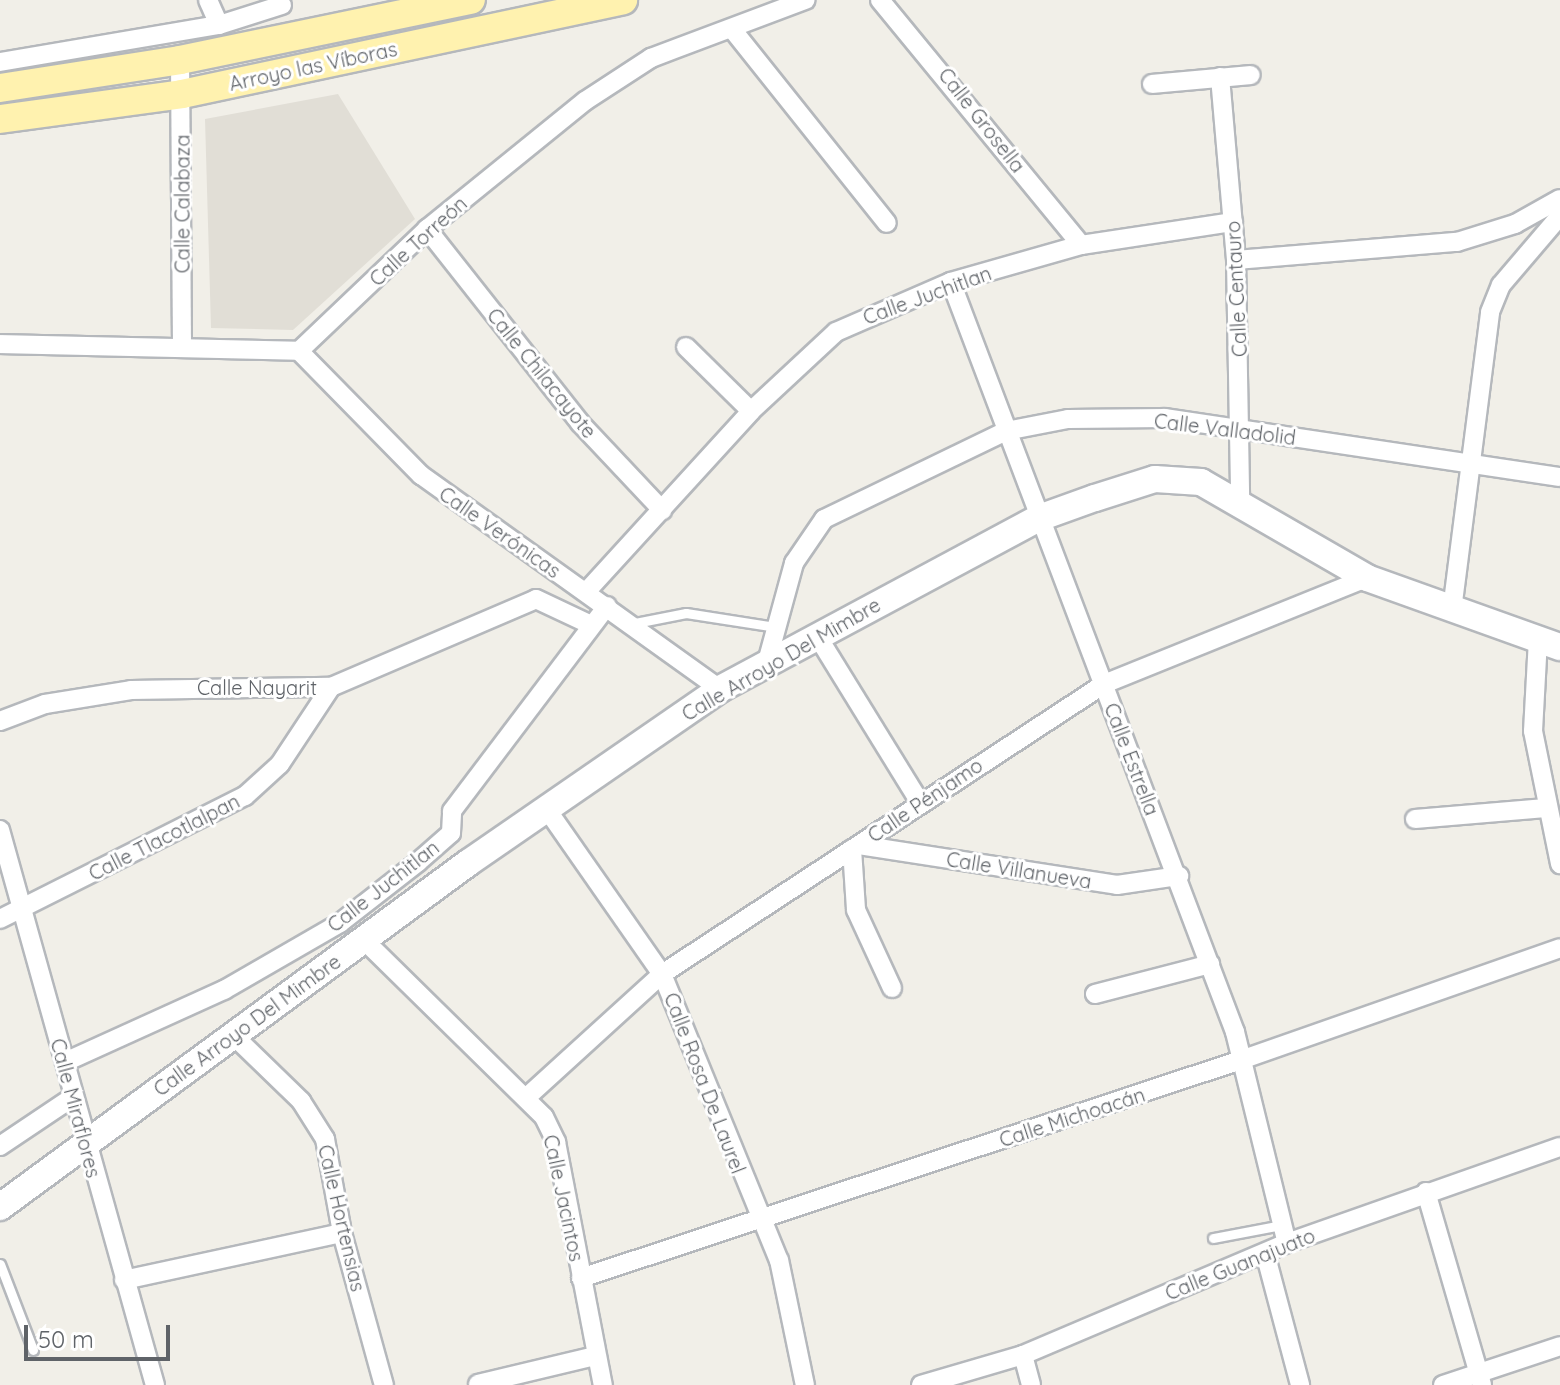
<!DOCTYPE html>
<html>
<head>
<meta charset="utf-8">
<style>
  body { margin:0 }
  #map { position:relative; width:1560px; height:1385px; overflow:hidden; background:#f1efe8; font-family:Quicksand,sans-serif }
  div>[style] { position:absolute }
  .education>* { inset:0; background:#e1ded6 }
  .roads { filter:drop-shadow(2px 0 #b5b8bc) drop-shadow(-2px 0 #b5b8bc) drop-shadow(0 2px #b5b8bc) drop-shadow(0 -2px #b5b8bc) }
  .lane>* { height:9px; margin:-4.5px; padding:0 4.5px; transform-origin:4.5px; border-radius:4.5px; background:#fff }
  .street>* { height:18px; margin:-9px; padding:0 9px; transform-origin:9px; border-radius:9px; background:#fff }
  .secondary>* { height:26px; margin:-13px; padding:0 13px; transform-origin:13px; border-radius:13px; background:#fff }
  .primary>* { height:28px; margin:-14px; padding:0 14px; transform-origin:14px; border-radius:14px; background:#fff2af }
  span { translate:-50% -50%; white-space:nowrap; text-align:center; line-height:1.15; -webkit-text-stroke:6px #fff; paint-order:stroke }
  .street-label { font-size:20px; color:#5f6368 }
  .scale { position:absolute; left:24px; top:1325px; width:146px; height:36px; box-sizing:border-box; border:4px solid #5f6368; border-top:0; padding-left:10px; font-size:24px; line-height:28px; white-space:nowrap; color:#5f6368; -webkit-text-stroke:6px #fff; paint-order:stroke }
</style>
</head>
<body>
<div id="map">
  <div class="education">
    <div style="clip-path:polygon(338px 94px,415px 219px,293px 330px,211px 328px,205px 119px)"></div>
  </div>
  <div class="roads">
    <div class="lane">
      <div style="left:630px;top:624px;width:57px;rotate:-11.1deg"></div>
      <div style="left:686px;top:613px;width:90px;rotate:8.9deg"></div>
      <div style="left:1213px;top:1238px;width:70px;rotate:-10.7deg"></div>
      <div style="left:0;top:1264px;width:92px;rotate:69deg"></div>
    </div>
    <div class="street">
      <div style="left:208px;top:0;width:27px;rotate:66deg"></div>
      <div style="left:880px;top:0;width:317px;rotate:50.6deg"></div>
      <div style="left:732px;top:29px;width:248px;rotate:51.4deg"></div>
      <div style="left:180px;top:60px;width:287px;rotate:89.6deg"></div>
      <div style="left:0;top:62px;width:222px;rotate:-9.6deg"></div>
      <div style="left:219px;top:25px;width:66px;rotate:-17.6deg"></div>
      <div style="left:1220px;top:77px;width:184px;rotate:85deg"></div>
      <div style="left:1236px;top:260px;width:241px;rotate:89deg"></div>
      <div style="left:1152px;top:84px;width:99px;rotate:-5.2deg"></div>
      <div style="left:427px;top:229px;width:247px;rotate:51.7deg"></div>
      <div style="left:580px;top:423px;width:120px;rotate:46.7deg"></div>
      <div style="left:1236px;top:260px;width:222px;rotate:-4.7deg"></div>
      <div style="left:1457px;top:242px;width:61px;rotate:-17.2deg"></div>
      <div style="left:1515px;top:224px;width:51px;rotate:-29.1deg"></div>
      <div style="left:951px;top:282px;width:802px;rotate:69.26deg"></div>
      <div style="left:1235px;top:1032px;width:217px;rotate:76.2deg"></div>
      <div style="left:0;top:344px;width:299px;rotate:1.3deg"></div>
      <div style="left:299px;top:351px;width:177px;rotate:-43.6deg"></div>
      <div style="left:427px;top:229px;width:203px;rotate:-39deg"></div>
      <div style="left:585px;top:101px;width:79px;rotate:-33.1deg"></div>
      <div style="left:651px;top:58px;width:165px;rotate:-20.6deg"></div>
      <div style="left:686px;top:347px;width:91px;rotate:44.6deg"></div>
      <div style="left:299px;top:351px;width:174px;rotate:45.5deg"></div>
      <div style="left:421px;top:475px;width:368px;rotate:35.6deg"></div>
      <div style="left:586px;top:592px;width:245px;rotate:-47.6deg"></div>
      <div style="left:751px;top:411px;width:116px;rotate:-42.9deg"></div>
      <div style="left:836px;top:332px;width:125px;rotate:-23.5deg"></div>
      <div style="left:951px;top:282px;width:135px;rotate:-15.9deg"></div>
      <div style="left:1081px;top:245px;width:154px;rotate:-8.6deg"></div>
      <div style="left:1452px;top:610px;width:300px;rotate:-82.7deg"></div>
      <div style="left:1490px;top:312px;width:29px;rotate:-68deg"></div>
      <div style="left:1501px;top:285px;width:91px;rotate:-49.5deg"></div>
      <div style="left:816px;top:634px;width:196px;rotate:58.3deg"></div>
      <div style="left:1538px;top:639px;width:92px;rotate:93.1deg"></div>
      <div style="left:1533px;top:731px;width:136px;rotate:78.5deg"></div>
      <div style="left:767px;top:662px;width:103px;rotate:-74.7deg"></div>
      <div style="left:794px;top:563px;width:53px;rotate:-55.7deg"></div>
      <div style="left:824px;top:519px;width:202px;rotate:-25.8deg"></div>
      <div style="left:1006px;top:431px;width:63px;rotate:-11deg"></div>
      <div style="left:1068px;top:419px;width:97px;rotate:-0.6deg"></div>
      <div style="left:1165px;top:418px;width:399px;rotate:8.5deg"></div>
      <div style="left:0;top:721px;width:48px;rotate:-20.7deg"></div>
      <div style="left:45px;top:704px;width:87px;rotate:-9.2deg"></div>
      <div style="left:131px;top:690px;width:200px;rotate:-0.9deg"></div>
      <div style="left:331px;top:687px;width:223px;rotate:-23.2deg"></div>
      <div style="left:536px;top:599px;width:59px;rotate:25.3deg"></div>
      <div style="left:546px;top:808px;width:203px;rotate:55.1deg"></div>
      <div style="left:662px;top:974px;width:309px;rotate:67.8deg"></div>
      <div style="left:779px;top:1260px;width:128px;rotate:78.3deg"></div>
      <div style="left:1415px;top:819px;width:131px;rotate:-4.8deg"></div>
      <div style="left:0;top:830px;width:576px;rotate:74.4deg"></div>
      <div style="left:859px;top:845px;width:261px;rotate:8.8deg"></div>
      <div style="left:1117px;top:885px;width:63px;rotate:-8.3deg"></div>
      <div style="left:852px;top:849px;width:61px;rotate:86.2deg"></div>
      <div style="left:856px;top:910px;width:86px;rotate:65.2deg"></div>
      <div style="left:0;top:919px;width:274px;rotate:-26.7deg"></div>
      <div style="left:245px;top:796px;width:47px;rotate:-42.4deg"></div>
      <div style="left:280px;top:764px;width:92px;rotate:-56.5deg"></div>
      <div style="left:364px;top:940px;width:252px;rotate:44.5deg"></div>
      <div style="left:544px;top:1117px;width:28px;rotate:64deg"></div>
      <div style="left:556px;top:1142px;width:248px;rotate:79.1deg"></div>
      <div style="left:1095px;top:994px;width:119px;rotate:-14.6deg"></div>
      <div style="left:233px;top:1035px;width:95px;rotate:44.1deg"></div>
      <div style="left:301px;top:1101px;width:45px;rotate:57.7deg"></div>
      <div style="left:325px;top:1139px;width:96px;rotate:79.7deg"></div>
      <div style="left:342px;top:1233px;width:158px;rotate:74.6deg"></div>
      <div style="left:65px;top:1062px;width:175px;rotate:-24.4deg"></div>
      <div style="left:224px;top:990px;width:134px;rotate:-30deg"></div>
      <div style="left:340px;top:923px;width:99px;rotate:-38deg"></div>
      <div style="left:418px;top:862px;width:44px;rotate:-41.3deg"></div>
      <div style="left:451px;top:833px;width:22px;rotate:-87deg"></div>
      <div style="left:452px;top:811px;width:257px;rotate:-52.9deg"></div>
      <div style="left:528px;top:1096px;width:181px;rotate:-42.3deg"></div>
      <div style="left:662px;top:974px;width:529px;rotate:-33.27deg"></div>
      <div style="left:1104px;top:684px;width:284px;rotate:-22deg"></div>
      <div style="left:0;top:1146px;width:88px;rotate:-33.9deg"></div>
      <div style="left:1426px;top:1192px;width:201px;rotate:73.8deg"></div>
      <div style="left:1265px;top:1253px;width:137px;rotate:75.1deg"></div>
      <div style="left:581px;top:1278px;width:692px;rotate:-18.28deg"></div>
      <div style="left:1238px;top:1061px;width:341px;rotate:-19.3deg"></div>
      <div style="left:124px;top:1280px;width:223px;rotate:-12.2deg"></div>
      <div style="left:1023px;top:1355px;width:31px;rotate:75deg"></div>
      <div style="left:478px;top:1384px;width:120px;rotate:-13.5deg"></div>
      <div style="left:921px;top:1385px;width:106px;rotate:-16.4deg"></div>
      <div style="left:1023px;top:1355px;width:287px;rotate:-23deg"></div>
      <div style="left:1287px;top:1243px;width:289px;rotate:-19.4deg"></div>
      <div style="left:1443px;top:1385px;width:123px;rotate:-18.4deg"></div>
    </div>
    <div class="secondary">
      <div style="left:0;top:1207px;width:581px;rotate:-36.32deg"></div>
      <div style="left:468px;top:863px;width:306px;rotate:-34.6deg"></div>
      <div style="left:720px;top:689px;width:362px;rotate:-28.2deg"></div>
      <div style="left:1039px;top:518px;width:59px;rotate:-19.7deg"></div>
      <div style="left:1095px;top:498px;width:63px;rotate:-17.6deg"></div>
      <div style="left:1155px;top:479px;width:46px;rotate:3.7deg"></div>
      <div style="left:1201px;top:482px;width:192px;rotate:30deg"></div>
      <div style="left:1367px;top:578px;width:205px;rotate:19.7deg"></div>
    </div>
    <div class="primary">
      <div style="left:0;top:88px;width:182px;rotate:-8.8deg"></div>
      <div style="left:180px;top:60px;width:297px;rotate:-11.7deg"></div>
      <div style="left:0;top:119px;width:184px;rotate:-7.8deg"></div>
      <div style="left:182px;top:94px;width:451px;rotate:-12deg"></div>
    </div>
  </div>
  <div class="street-label">
    <span style="left:313px;top:66px;rotate:-12deg">Arroyo las Víboras</span>
    <span style="left:982px;top:120px;rotate:52deg">Calle Grosella</span>
    <span style="left:182px;top:204px;rotate:-90deg">Calle Calabaza</span>
    <span style="left:418px;top:241px;rotate:-42deg">Calle Torreón</span>
    <span style="left:1236px;top:289px;rotate:-93deg">Calle Centauro</span>
    <span style="left:927px;top:295px;rotate:-20deg">Calle Juchitlan</span>
    <span style="left:542px;top:373px;rotate:51deg">Calle Chilacayote</span>
    <span style="left:1225px;top:429px;rotate:7deg">Calle Valladolid</span>
    <span style="left:500px;top:532px;rotate:35deg">Calle Verónicas</span>
    <span style="left:781px;top:659px;rotate:-30deg">Calle Arroyo Del Mimbre</span>
    <span style="left:257px;top:687px">Calle Nayarit</span>
    <span style="left:1132px;top:759px;rotate:69deg">Calle Estrella</span>
    <span style="left:925px;top:800px;rotate:-34deg">Calle Pénjamo</span>
    <span style="left:164px;top:837px;rotate:-27deg">Calle Tlacotlalpan</span>
    <span style="left:1019px;top:870px;rotate:9deg">Calle Villanueva</span>
    <span style="left:383px;top:886px;rotate:-38deg">Calle Juchitlan</span>
    <span style="left:247px;top:1025px;rotate:-36deg">Calle Arroyo Del Mimbre</span>
    <span style="left:705px;top:1083px;rotate:69deg">Calle Rosa De Laurel</span>
    <span style="left:76px;top:1108px;rotate:75deg">Calle Miraflores</span>
    <span style="left:1072px;top:1117px;rotate:-18deg">Calle Michoacán</span>
    <span style="left:564px;top:1198px;rotate:78deg">Calle Jacintos</span>
    <span style="left:342px;top:1218px;rotate:77deg">Calle Hortensias</span>
    <span style="left:1240px;top:1264px;rotate:-22deg">Calle Guanajuato</span>
  </div>
  <div class="scale">50 m</div>
</div>
</body>
</html>
